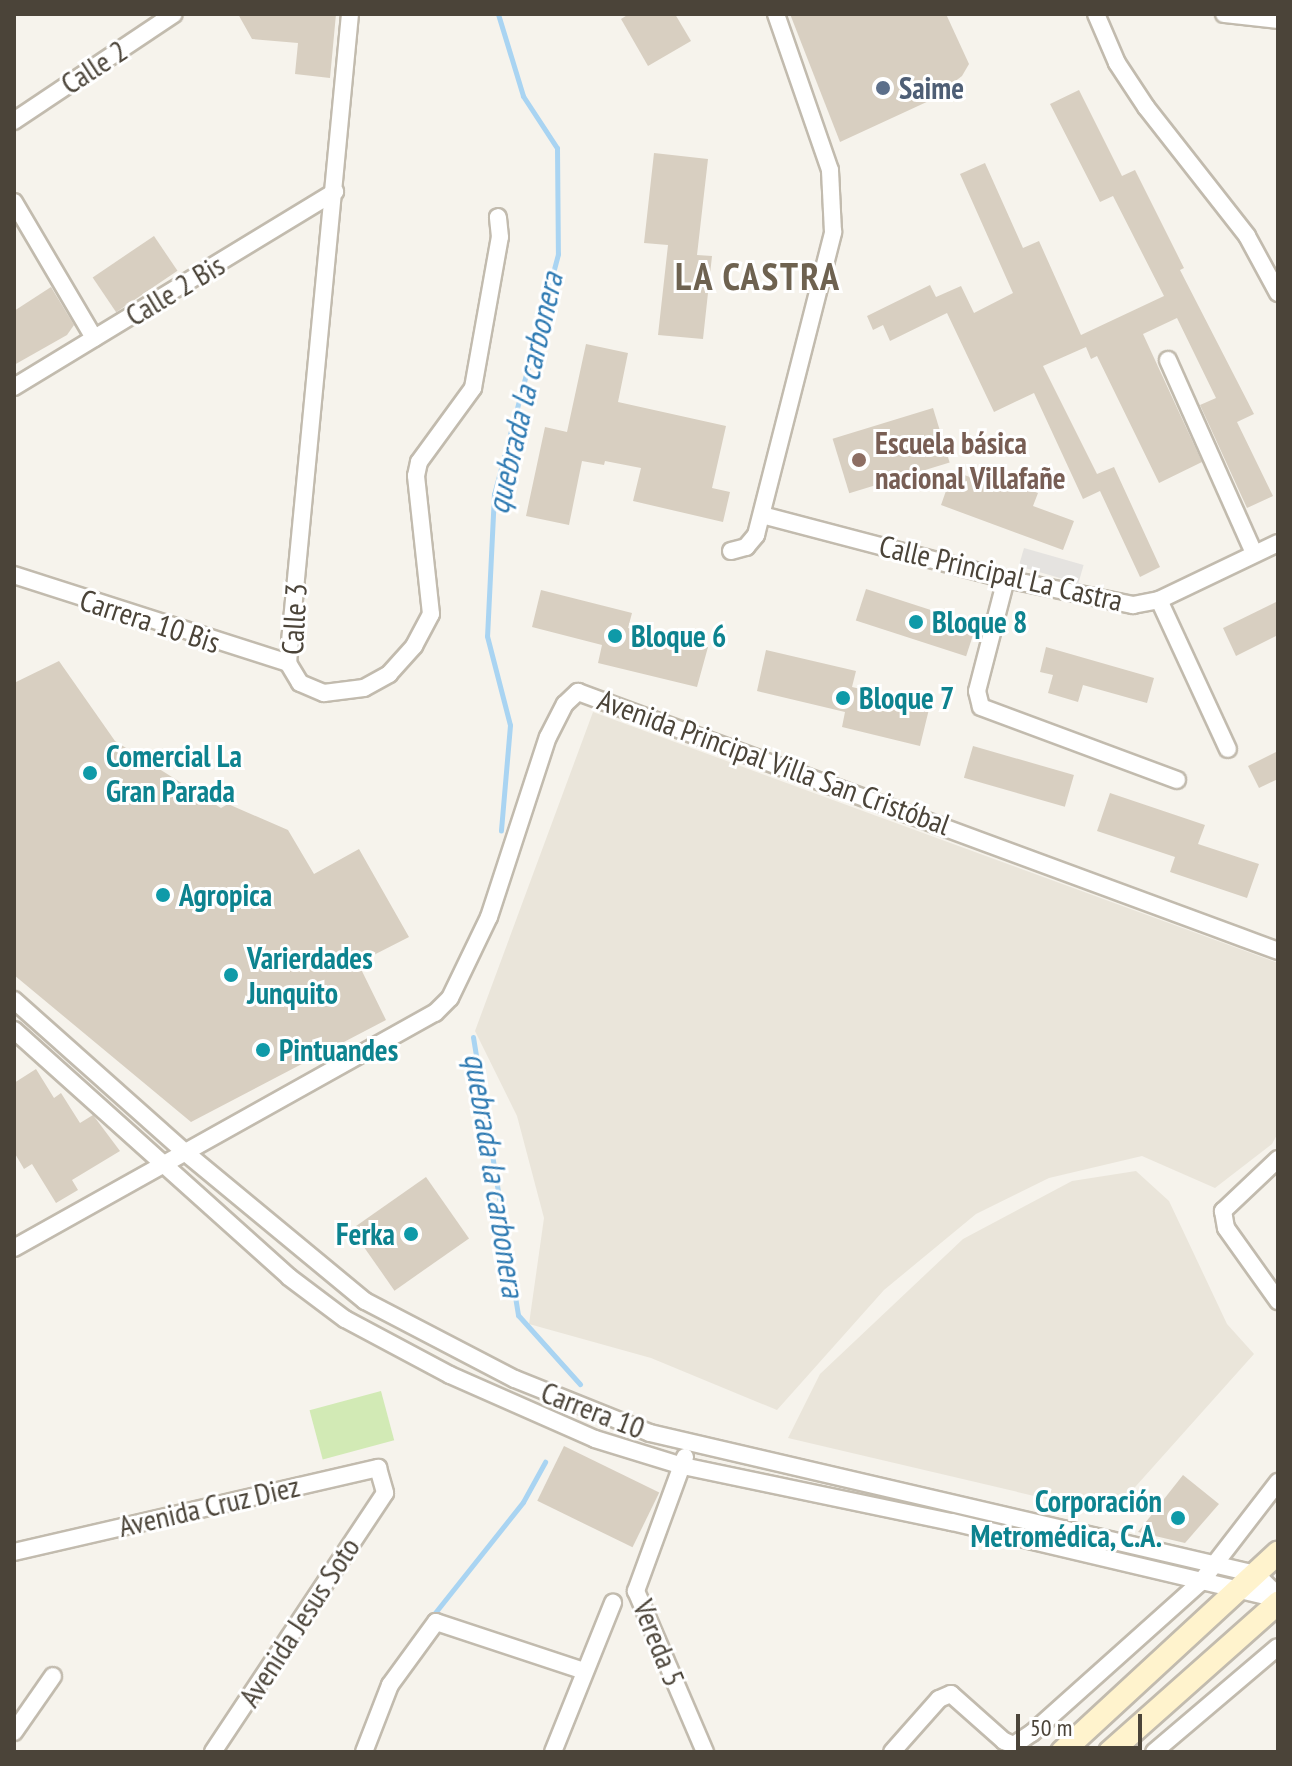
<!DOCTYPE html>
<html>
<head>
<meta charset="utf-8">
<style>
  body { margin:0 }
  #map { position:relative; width:1292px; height:1766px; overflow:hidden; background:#f6f3ec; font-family:"PT Sans Narrow",sans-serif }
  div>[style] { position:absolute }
  .residential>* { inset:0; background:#eae5da }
  .green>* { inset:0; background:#d2eab5; transform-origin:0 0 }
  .parking>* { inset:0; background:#e5e3e0; transform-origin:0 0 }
  .stream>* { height:5px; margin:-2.5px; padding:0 2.5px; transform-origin:2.5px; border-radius:2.5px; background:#a9d4f2 }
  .building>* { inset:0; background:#d8cfc1; transform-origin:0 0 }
  .roads { filter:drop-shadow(2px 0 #c2bbae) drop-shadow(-2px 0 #c2bbae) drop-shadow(0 2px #c2bbae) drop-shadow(0 -2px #c2bbae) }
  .minor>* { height:16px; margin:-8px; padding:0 8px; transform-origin:8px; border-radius:8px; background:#fff }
  .secondary>* { height:22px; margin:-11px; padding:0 11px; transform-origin:11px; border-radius:11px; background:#fff3cd }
  .dots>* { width:22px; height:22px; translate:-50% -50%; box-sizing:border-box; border:4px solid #fff; border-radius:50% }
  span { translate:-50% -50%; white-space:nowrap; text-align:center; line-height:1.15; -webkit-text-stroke:6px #fff; paint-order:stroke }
  .street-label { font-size:30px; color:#4b4439 }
  .service-label { font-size:30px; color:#4e5e75; font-weight:700 }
  .left { translate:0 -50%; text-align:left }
  .education-label { font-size:30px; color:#785e54; font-weight:700 }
  .culture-label { font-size:30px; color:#0d838f; font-weight:700 }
  .right { translate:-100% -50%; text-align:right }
  .water-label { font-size:32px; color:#2e7ab2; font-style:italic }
  .district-label { font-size:38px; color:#6e6250; font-weight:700; letter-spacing:2px }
  .frame { position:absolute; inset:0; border:16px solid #4b4439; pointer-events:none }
  .scale { position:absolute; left:1016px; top:1714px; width:126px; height:36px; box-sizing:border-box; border:4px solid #4b4439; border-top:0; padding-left:10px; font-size:24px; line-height:28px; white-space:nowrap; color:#4b4439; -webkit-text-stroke:6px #fff; paint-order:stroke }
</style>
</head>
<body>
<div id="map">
  <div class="residential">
    <div style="clip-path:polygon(593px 712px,1278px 963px,1278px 1133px,1272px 1144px,1215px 1188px,1142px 1156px,1049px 1178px,976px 1214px,884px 1290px,777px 1410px,651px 1358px,529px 1324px,544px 1218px,517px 1116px,475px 1031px)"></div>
    <div style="clip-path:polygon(1136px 1171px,1169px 1201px,1227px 1324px,1254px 1354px,1111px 1514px,788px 1438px,820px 1374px,963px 1239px,1072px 1181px)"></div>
  </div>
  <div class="green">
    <div style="left:381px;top:1391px;width:51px;height:74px;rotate:75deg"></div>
  </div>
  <div class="parking">
    <div style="left:1024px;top:548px;width:62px;height:19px;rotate:16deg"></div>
  </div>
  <div class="stream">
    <div style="left:498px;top:14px;width:86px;rotate:73deg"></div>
    <div style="left:523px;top:96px;width:62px;rotate:56.8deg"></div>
    <div style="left:557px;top:148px;width:106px;rotate:89.5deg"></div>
    <div style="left:558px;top:254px;width:248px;rotate:104.9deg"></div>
    <div style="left:494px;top:494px;width:142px;rotate:92.8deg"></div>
    <div style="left:487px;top:636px;width:92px;rotate:75.5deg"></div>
    <div style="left:510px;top:725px;width:106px;rotate:94.9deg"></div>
    <div style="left:473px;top:1037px;width:282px;rotate:80.8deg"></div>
    <div style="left:518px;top:1315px;width:93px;rotate:48.1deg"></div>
    <div style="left:430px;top:1619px;width:149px;rotate:-51.5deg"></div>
    <div style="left:523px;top:1502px;width:46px;rotate:-61.2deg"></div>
    <div style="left:406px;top:1651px;width:26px;rotate:-54deg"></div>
  </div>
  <div class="building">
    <div style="clip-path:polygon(238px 14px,336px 14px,330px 78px,295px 74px,298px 43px,252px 39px)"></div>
    <div style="clip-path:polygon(629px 14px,675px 14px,691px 41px,648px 66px,621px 19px)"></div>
    <div style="clip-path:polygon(790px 14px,946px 14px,969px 64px,962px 76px,931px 100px,840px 142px)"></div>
    <div style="clip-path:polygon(1079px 90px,1122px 176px,1135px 170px,1184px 268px,1180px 270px,1254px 414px,1237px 422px,1273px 496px,1247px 508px,1200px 405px,1216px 398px,1177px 318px,1143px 334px,1202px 462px,1159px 483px,1097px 356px,1091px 359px,1086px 347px,1043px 366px,1097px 474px,1114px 467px,1160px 567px,1140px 577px,1100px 491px,1083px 499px,1034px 393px,994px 412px,947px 313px,890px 341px,883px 325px,873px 330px,867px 316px,930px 285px,936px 297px,961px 286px,974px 313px,1013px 293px,960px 174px,985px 163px,1023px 248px,1039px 241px,1081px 335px,1164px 296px,1113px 196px,1100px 202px,1050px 104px)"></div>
    <div style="clip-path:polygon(654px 153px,708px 159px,697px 255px,712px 256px,703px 339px,658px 335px,668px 245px,644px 243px)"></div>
    <div style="left:154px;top:236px;width:42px;height:74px;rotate:56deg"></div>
    <div style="clip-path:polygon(51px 287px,74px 325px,67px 335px,14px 365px,14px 311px)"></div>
    <div style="clip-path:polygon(586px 344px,628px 353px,618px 402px,726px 426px,712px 488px,730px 492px,723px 522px,633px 501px,641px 468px,605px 461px,604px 465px,582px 461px,569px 525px,526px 516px,545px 427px,567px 432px)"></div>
    <div style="left:933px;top:408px;width:57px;height:105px;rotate:73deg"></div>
    <div style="clip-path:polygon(953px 471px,1009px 491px,1011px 483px,1038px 493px,1033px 506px,1074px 521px,1063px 550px,941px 505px)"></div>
    <div style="left:866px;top:589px;width:116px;height:33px;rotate:18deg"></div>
    <div style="clip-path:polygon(541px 590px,632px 613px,628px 628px,708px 647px,697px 687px,598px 663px,602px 645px,532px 627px)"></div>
    <div style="clip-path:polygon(1278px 601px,1278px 635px,1236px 656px,1223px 628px)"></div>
    <div style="clip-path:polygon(1046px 647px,1154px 678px,1147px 703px,1083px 685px,1078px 702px,1048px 693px,1053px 675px,1040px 672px)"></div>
    <div style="clip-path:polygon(766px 650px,856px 671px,852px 687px,930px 705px,920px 746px,842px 727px,845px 712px,757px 691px)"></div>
    <div style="clip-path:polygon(59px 661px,115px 741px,221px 808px,228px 804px,288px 830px,314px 874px,359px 849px,409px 937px,358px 963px,386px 1020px,191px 1122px,14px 975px,14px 683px)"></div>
    <div style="left:973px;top:746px;width:105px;height:33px;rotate:16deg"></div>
    <div style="clip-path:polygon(1278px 751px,1278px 779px,1259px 788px,1248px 766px)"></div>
    <div style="clip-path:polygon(1110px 793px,1205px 825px,1198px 844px,1259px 864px,1247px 898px,1170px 872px,1175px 857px,1097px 831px)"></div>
    <div style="clip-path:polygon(36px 1069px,54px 1098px,61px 1093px,80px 1123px,93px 1115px,120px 1151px,72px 1180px,78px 1190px,56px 1203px,32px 1164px,24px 1169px,14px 1152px,14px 1083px)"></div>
    <div style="left:426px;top:1177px;width:75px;height:91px;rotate:55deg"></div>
    <div style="left:564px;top:1446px;width:106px;height:61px;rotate:26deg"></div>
    <div style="clip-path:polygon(1183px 1475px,1219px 1504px,1185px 1543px,1138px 1532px)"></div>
  </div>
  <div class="roads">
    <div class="minor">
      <div style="left:350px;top:14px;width:652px;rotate:95.46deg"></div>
      <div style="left:288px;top:663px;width:23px;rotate:59deg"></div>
      <div style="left:300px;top:683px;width:26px;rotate:23deg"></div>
      <div style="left:324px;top:693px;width:40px;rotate:-7.1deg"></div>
      <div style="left:364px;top:688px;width:29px;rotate:-29deg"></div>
      <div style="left:389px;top:674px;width:38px;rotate:-48deg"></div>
      <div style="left:414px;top:646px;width:36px;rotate:-62deg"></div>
      <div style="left:431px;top:614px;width:139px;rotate:-96.2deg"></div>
      <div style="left:416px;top:476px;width:14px;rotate:-78deg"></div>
      <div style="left:419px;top:462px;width:92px;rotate:-53.9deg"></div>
      <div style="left:473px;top:388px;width:153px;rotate:-79.9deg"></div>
      <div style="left:500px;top:237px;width:20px;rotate:-96deg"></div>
      <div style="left:1096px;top:14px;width:53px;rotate:66.8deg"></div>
      <div style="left:1117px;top:63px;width:53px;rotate:56.6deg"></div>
      <div style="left:1146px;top:107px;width:164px;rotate:51.9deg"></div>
      <div style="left:1247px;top:236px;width:65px;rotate:61.5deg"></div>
      <div style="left:1224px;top:14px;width:54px;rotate:6.3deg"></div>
      <div style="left:14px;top:121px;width:192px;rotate:-33.8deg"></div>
      <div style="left:14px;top:202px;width:158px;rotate:59.5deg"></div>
      <div style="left:1168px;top:360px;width:211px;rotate:66deg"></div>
      <div style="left:14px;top:387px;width:376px;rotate:-31.3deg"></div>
      <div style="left:762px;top:515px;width:252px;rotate:14.7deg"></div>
      <div style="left:1006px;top:579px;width:130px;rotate:11.6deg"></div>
      <div style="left:1133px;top:605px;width:26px;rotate:-11deg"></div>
      <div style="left:1159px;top:600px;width:132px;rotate:-25.6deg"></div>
      <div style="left:731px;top:551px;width:16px;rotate:-15deg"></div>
      <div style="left:746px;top:547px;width:16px;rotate:-50deg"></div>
      <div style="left:756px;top:535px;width:313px;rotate:-75.7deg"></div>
      <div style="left:833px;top:232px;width:62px;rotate:-92.8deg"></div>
      <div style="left:830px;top:170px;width:165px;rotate:-109.1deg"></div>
      <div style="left:14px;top:575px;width:288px;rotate:17.8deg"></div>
      <div style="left:1006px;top:579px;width:116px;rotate:104.5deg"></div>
      <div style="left:977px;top:691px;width:16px;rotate:76deg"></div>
      <div style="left:981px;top:707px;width:209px;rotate:20.4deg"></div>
      <div style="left:1159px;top:600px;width:164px;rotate:65.2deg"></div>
      <div style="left:14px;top:1000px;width:230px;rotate:41.7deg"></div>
      <div style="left:186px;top:1153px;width:232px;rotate:39.6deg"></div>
      <div style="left:365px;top:1301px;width:169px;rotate:27.5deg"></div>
      <div style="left:515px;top:1379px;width:145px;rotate:21.8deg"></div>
      <div style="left:650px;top:1433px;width:622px;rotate:13.1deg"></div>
      <div style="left:1256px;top:1574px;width:31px;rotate:45deg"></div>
      <div style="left:14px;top:1030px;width:370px;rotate:41.9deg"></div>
      <div style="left:289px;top:1277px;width:70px;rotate:36.9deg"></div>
      <div style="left:345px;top:1319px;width:119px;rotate:28.1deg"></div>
      <div style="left:450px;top:1375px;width:158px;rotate:23.8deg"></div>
      <div style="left:595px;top:1439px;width:92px;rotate:17.1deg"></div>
      <div style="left:683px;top:1466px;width:275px;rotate:11.8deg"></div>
      <div style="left:952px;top:1522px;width:335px;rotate:13.3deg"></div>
      <div style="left:1278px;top:1159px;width:76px;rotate:136.6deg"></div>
      <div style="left:1223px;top:1211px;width:17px;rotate:80deg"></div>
      <div style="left:1226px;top:1228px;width:90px;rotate:54.5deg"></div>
      <div style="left:14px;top:1248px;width:482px;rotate:-29.2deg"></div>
      <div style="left:435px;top:1013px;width:21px;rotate:-45deg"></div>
      <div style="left:450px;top:998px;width:90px;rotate:-64.3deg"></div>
      <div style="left:489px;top:917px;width:189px;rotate:-71.9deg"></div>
      <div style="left:548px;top:737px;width:37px;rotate:-63deg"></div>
      <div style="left:565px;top:704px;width:18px;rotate:-43deg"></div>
      <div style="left:578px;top:692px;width:746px;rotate:20.3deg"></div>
      <div style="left:685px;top:1457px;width:143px;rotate:110.1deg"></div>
      <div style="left:636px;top:1591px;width:175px;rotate:66.8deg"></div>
      <div style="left:14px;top:1552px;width:374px;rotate:-13deg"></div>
      <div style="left:378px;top:1468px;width:26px;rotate:74deg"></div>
      <div style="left:385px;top:1493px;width:311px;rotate:123.6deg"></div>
      <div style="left:14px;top:1732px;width:68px;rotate:-55.1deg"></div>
      <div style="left:364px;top:1752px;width:72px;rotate:-68.8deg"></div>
      <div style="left:390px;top:1685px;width:78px;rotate:-53.9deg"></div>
      <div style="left:436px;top:1622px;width:156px;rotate:18.3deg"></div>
      <div style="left:553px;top:1752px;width:161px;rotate:-68.1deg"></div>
      <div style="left:892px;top:1752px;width:71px;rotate:-48.4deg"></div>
      <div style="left:939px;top:1699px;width:13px;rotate:-23deg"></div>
      <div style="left:951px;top:1694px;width:71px;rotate:41.6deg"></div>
      <div style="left:1004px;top:1741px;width:11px;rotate:22deg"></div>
      <div style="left:1014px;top:1745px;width:22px;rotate:-34deg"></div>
      <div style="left:1032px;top:1733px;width:225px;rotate:-41.8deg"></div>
      <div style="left:1200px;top:1583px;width:128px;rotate:-52.3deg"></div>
      <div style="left:1154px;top:1752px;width:162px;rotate:-40.3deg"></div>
    </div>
    <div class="secondary">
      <div style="left:1062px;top:1752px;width:294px;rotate:-42.7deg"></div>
      <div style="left:1110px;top:1752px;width:225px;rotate:-41.6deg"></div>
    </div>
  </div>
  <div class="dots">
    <div style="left:883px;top:88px;background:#5c6f8a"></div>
    <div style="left:859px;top:460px;background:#8d6e63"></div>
    <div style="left:916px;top:622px;background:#0f9aa8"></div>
    <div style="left:615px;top:636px;background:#0f9aa8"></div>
    <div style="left:843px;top:698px;background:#0f9aa8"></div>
    <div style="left:90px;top:773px;background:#0f9aa8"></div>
    <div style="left:163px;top:895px;background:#0f9aa8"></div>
    <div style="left:231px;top:975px;background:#0f9aa8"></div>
    <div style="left:263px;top:1050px;background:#0f9aa8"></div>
    <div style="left:411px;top:1234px;background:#0f9aa8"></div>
    <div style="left:1178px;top:1518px;background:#0f9aa8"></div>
  </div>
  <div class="street-label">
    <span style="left:94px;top:67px;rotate:-33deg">Calle 2</span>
    <span style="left:175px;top:290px;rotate:-31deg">Calle 2 Bis</span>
    <span style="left:1001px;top:573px;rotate:13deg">Calle Principal La Castra</span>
    <span style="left:294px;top:619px;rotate:-87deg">Calle 3</span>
    <span style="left:150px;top:621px;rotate:18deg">Carrera 10 Bis</span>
    <span style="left:774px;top:762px;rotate:20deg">Avenida Principal Villa San Cristóbal</span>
    <span style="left:593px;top:1410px;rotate:21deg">Carrera 10</span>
    <span style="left:209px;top:1506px;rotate:-13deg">Avenida Cruz Diez</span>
    <span style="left:299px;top:1622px;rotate:-57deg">Avenida Jesus Soto</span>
    <span style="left:659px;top:1643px;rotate:68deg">Vereda 5</span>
  </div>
  <div class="service-label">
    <span class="left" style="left:899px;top:88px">Saime</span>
  </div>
  <div class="education-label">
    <span class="left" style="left:875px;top:460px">Escuela básica<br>nacional Villafañe</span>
  </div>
  <div class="culture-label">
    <span class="left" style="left:932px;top:622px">Bloque 8</span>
    <span class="left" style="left:631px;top:636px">Bloque 6</span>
    <span class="left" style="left:859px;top:698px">Bloque 7</span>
    <span class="left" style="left:106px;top:773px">Comercial La<br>Gran Parada</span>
    <span class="left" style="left:179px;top:895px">Agropica</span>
    <span class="left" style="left:247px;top:975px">Varierdades<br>Junquito</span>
    <span class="left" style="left:279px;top:1050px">Pintuandes</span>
    <span class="right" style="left:395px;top:1234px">Ferka</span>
    <span class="right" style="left:1162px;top:1518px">Corporación<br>Metromédica, C.A.</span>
  </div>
  <div class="water-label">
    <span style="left:524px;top:393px;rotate:-77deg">quebrada la carbonera</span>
    <span style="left:495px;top:1175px;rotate:81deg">quebrada la carbonera</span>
  </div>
  <div class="district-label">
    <span style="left:758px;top:276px">LA CASTRA</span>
  </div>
  <div class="frame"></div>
  <div class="scale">50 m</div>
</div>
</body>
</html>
